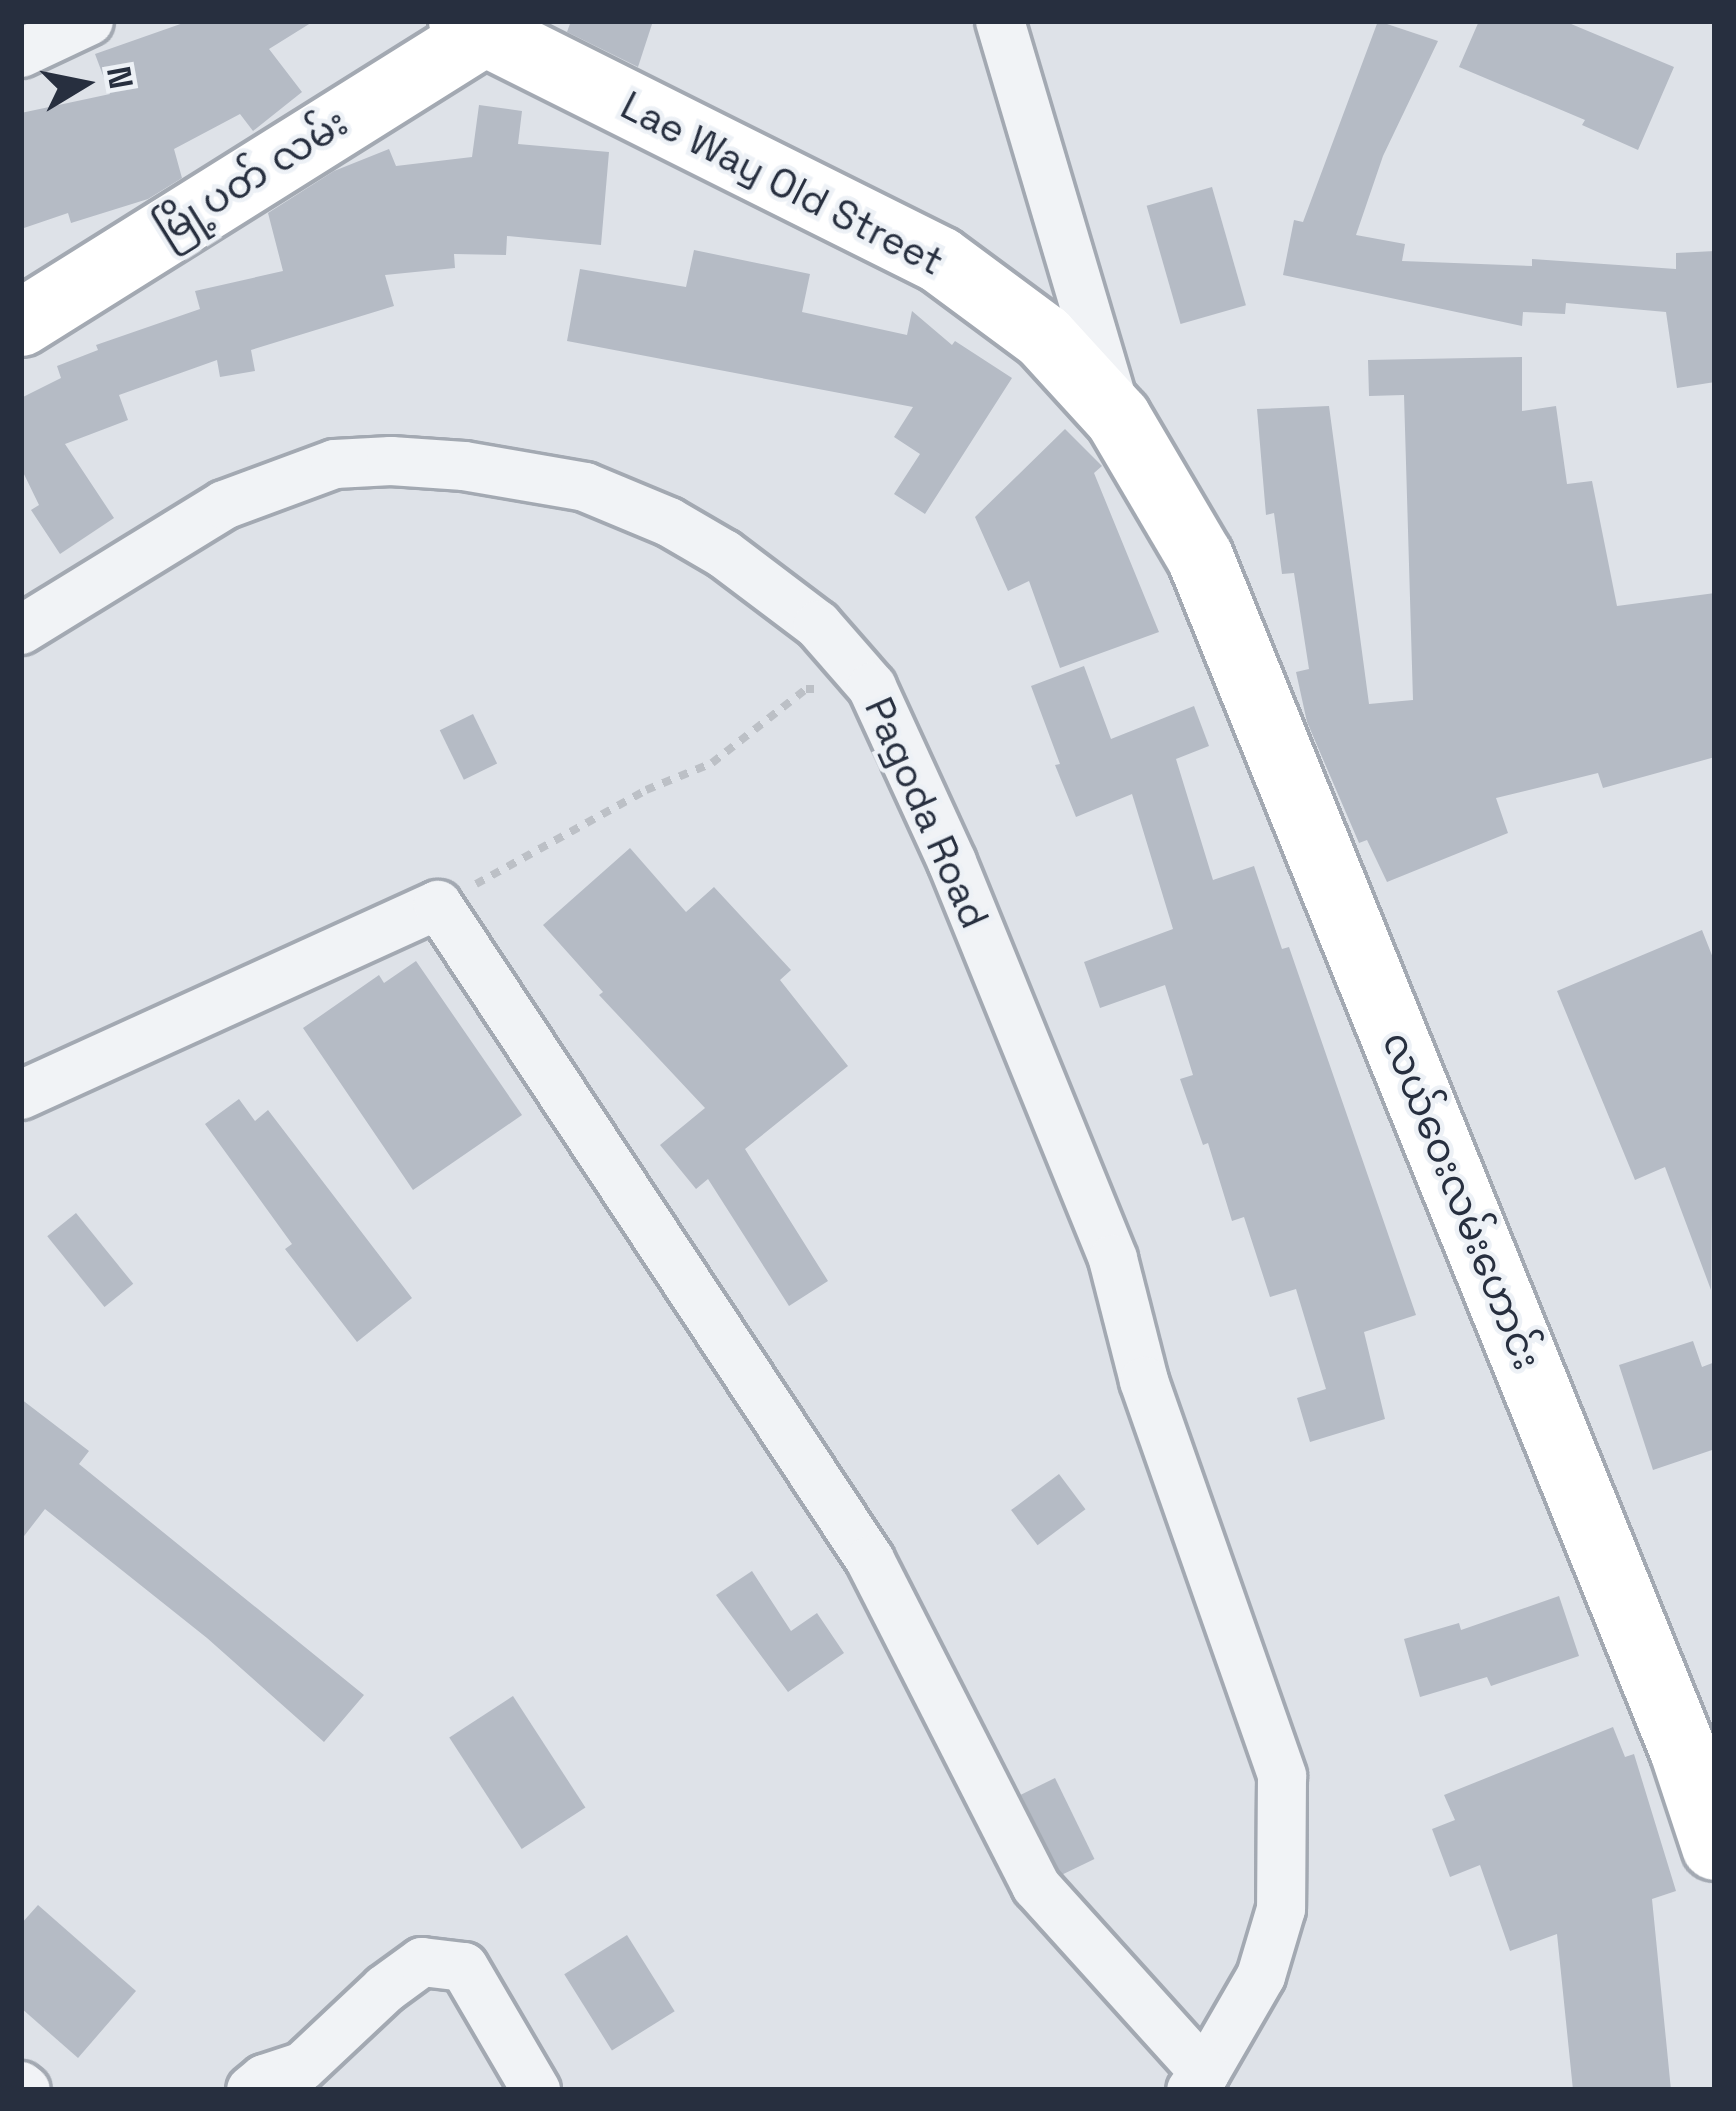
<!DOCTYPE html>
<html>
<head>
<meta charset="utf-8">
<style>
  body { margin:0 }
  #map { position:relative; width:1736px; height:2111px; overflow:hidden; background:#dee2e8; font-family:"Space Grotesk","Noto Sans Myanmar",sans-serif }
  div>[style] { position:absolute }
  .building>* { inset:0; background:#b5bbc5; transform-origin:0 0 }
  .path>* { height:8px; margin-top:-4px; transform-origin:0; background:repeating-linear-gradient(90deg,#bcc0c6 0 9px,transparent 0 18px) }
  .roads { filter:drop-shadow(3px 0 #a3a9b2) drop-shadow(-3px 0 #a3a9b2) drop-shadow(0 3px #a3a9b2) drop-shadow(0 -3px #a3a9b2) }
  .street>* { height:48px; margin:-24px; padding:0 24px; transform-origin:24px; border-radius:24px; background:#f1f3f6 }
  .secondary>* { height:66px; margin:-33px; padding:0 33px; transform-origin:33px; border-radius:33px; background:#fff }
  span { translate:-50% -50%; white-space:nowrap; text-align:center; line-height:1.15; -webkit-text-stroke:9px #edf1f6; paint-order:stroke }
  .street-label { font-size:39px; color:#272f3f }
  .frame { position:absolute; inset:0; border:24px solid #272f3f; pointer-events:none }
  .north { position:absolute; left:24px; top:24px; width:120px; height:120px; -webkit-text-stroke:9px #edf1f6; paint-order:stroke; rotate:80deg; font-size:33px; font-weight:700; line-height:48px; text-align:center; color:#272f3f }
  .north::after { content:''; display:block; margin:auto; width:42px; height:54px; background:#272f3f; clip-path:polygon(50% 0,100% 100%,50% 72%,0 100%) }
</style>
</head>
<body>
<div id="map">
  <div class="building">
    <div style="clip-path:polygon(189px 21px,314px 21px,269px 49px,302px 92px,253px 131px,240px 114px,174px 149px,182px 178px,148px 199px,71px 223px,68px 213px,21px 229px,21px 113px,110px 94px,95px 54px)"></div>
    <div style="clip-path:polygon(571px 21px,653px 21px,638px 67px,567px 32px)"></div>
    <div style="clip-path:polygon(1378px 21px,1438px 41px,1383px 156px,1356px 235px,1405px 244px,1402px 261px,1532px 266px,1532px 259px,1676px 269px,1676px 253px,1715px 251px,1715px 382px,1677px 388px,1666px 312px,1566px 303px,1565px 314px,1523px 312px,1522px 326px,1283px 275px,1294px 220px,1303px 222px)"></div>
    <div style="clip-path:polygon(1479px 21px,1564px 21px,1674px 67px,1638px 150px,1582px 125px,1585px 120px,1459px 67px)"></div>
    <div style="clip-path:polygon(479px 105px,522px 111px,518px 144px,609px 152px,601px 245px,507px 236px,506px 255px,454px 254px,455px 268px,385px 275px,394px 306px,251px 350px,255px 371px,220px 377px,217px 360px,119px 395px,128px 420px,65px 444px,114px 518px,60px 554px,31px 510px,39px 505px,21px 468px,21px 398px,61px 378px,57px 366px,98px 350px,96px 345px,200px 309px,195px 291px,283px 271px,268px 213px,334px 171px,389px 149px,396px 166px,472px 157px)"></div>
    <div style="left:1212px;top:187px;width:123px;height:68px;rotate:74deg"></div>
    <div style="clip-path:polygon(694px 250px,810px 274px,802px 312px,907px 335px,912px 311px,952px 345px,955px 341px,1012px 378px,925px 514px,894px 494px,920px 454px,894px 437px,913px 407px,567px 341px,580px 269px,686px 287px)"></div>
    <div style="clip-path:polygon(1522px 357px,1522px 411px,1556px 406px,1567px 484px,1592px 481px,1617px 606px,1715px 593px,1715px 757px,1603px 788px,1598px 773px,1496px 798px,1508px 833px,1387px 882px,1367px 840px,1359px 843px,1307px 722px,1296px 672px,1309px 669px,1294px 573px,1282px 574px,1274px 513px,1266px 515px,1257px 409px,1329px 406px,1369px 704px,1413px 700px,1404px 395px,1369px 396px,1368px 360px)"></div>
    <div style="clip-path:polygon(1065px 429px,1102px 466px,1094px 473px,1159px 632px,1060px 668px,1029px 581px,1008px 591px,975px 517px)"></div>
    <div style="clip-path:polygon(1084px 666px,1111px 739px,1194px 706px,1209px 746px,1176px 759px,1213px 880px,1254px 866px,1282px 949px,1289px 947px,1416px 1315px,1364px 1332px,1385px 1419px,1310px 1442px,1297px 1398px,1326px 1389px,1296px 1289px,1270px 1297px,1244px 1217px,1232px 1221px,1208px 1143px,1203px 1145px,1180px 1079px,1193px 1075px,1165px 985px,1100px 1008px,1084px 962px,1173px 929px,1132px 794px,1076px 817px,1055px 765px,1060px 764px,1031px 686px)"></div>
    <div style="left:473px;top:714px;width:55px;height:37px;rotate:64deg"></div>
    <div style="clip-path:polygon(630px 848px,686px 912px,714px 887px,791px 970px,780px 980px,848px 1066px,745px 1149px,828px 1281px,789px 1306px,708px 1179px,696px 1189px,660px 1145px,705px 1108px,599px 995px,603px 992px,543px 925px)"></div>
    <div style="clip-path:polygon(1702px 930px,1715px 963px,1711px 1290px,1665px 1167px,1635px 1180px,1557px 991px)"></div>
    <div style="clip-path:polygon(416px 961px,522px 1115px,413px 1190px,303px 1028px,379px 975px,384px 983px)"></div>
    <div style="clip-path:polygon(239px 1099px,255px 1121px,268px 1110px,412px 1298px,357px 1342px,285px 1249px,292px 1244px,205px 1124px)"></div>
    <div style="left:76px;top:1213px;width:91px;height:37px;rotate:51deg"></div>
    <div style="clip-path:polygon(1693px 1341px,1702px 1367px,1715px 1362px,1715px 1449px,1653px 1470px,1619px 1365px)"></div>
    <div style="clip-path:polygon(21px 1399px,89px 1451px,79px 1464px,364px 1695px,324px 1742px,207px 1638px,45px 1509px,21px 1540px)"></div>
    <div style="left:1059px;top:1474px;width:44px;height:60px;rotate:53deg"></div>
    <div style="clip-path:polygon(752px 1571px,791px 1631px,817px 1613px,844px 1653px,788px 1692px,716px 1595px)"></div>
    <div style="clip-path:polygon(1559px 1596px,1579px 1656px,1491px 1686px,1487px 1677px,1420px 1697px,1404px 1639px,1459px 1623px,1461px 1630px)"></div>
    <div style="left:513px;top:1696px;width:133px;height:76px;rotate:57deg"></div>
    <div style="clip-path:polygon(1613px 1727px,1625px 1757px,1634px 1754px,1676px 1891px,1652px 1899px,1671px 2090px,1573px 2090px,1557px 1934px,1510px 1951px,1480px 1865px,1450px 1877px,1432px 1829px,1455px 1820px,1444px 1795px)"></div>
    <div style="left:1055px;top:1778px;width:90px;height:38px;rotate:64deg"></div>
    <div style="clip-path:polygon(38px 1905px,136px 1991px,78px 2058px,21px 2008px,21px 1924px)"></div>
    <div style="left:627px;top:1935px;width:90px;height:74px;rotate:58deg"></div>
  </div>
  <div class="path">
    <div style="left:476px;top:884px;width:194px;rotate:-28.9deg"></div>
    <div style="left:646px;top:790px;width:71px;rotate:-22.2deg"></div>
    <div style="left:712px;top:763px;width:120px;rotate:-38.2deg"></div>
    <div style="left:806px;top:689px;width:8px"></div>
  </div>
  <div class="roads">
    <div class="street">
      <div style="left:1000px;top:21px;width:404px;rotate:73.5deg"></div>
      <div style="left:21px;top:53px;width:75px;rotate:-25.2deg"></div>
      <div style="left:21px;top:630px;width:238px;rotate:-31.6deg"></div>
      <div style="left:224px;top:505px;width:118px;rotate:-20.3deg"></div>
      <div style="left:335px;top:464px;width:56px;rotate:-3.1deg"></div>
      <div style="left:391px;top:461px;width:73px;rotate:3.9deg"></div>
      <div style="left:464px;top:466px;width:123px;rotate:9.8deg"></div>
      <div style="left:585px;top:487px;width:91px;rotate:22.6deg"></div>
      <div style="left:669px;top:522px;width:64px;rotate:30.2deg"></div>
      <div style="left:724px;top:554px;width:118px;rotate:37.1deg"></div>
      <div style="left:818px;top:625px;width:82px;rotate:48.9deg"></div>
      <div style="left:872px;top:687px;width:192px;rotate:65.4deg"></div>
      <div style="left:952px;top:862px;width:428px;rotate:67.9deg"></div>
      <div style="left:1113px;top:1259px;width:126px;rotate:75.7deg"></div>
      <div style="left:1144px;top:1381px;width:418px;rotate:70.7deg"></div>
      <div style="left:1282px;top:1776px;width:133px;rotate:90.4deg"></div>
      <div style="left:1281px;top:1909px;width:70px;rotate:106.6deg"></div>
      <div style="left:1261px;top:1976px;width:112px;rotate:120deg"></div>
      <div style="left:21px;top:1095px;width:458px;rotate:-24.5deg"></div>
      <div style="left:438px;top:905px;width:785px;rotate:56.59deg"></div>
      <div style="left:870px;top:1560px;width:366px;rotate:63deg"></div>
      <div style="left:1036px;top:1886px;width:252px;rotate:47.9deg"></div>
      <div style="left:1205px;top:2073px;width:22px;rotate:129deg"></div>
      <div style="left:21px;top:2086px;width:6px;rotate:39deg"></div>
      <div style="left:251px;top:2090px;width:17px;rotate:-40deg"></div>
      <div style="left:264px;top:2079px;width:40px;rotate:-18deg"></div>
      <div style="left:302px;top:2067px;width:114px;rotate:-43.2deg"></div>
      <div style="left:385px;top:1989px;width:46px;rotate:-36.1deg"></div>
      <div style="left:422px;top:1962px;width:42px;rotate:6.8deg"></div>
      <div style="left:464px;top:1967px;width:143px;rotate:59.7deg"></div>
    </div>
    <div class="secondary">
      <div style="left:462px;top:21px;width:534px;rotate:26.57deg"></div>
      <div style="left:940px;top:260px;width:129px;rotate:36.5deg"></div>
      <div style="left:1044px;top:337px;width:110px;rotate:47.6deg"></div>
      <div style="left:1118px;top:418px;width:161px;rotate:59.5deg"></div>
      <div style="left:1200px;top:557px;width:1287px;rotate:67.96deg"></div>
      <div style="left:1683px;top:1750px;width:102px;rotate:71.7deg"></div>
      <div style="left:21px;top:323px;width:546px;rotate:-32.06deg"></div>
    </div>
  </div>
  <div class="street-label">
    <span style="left:252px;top:177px;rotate:-32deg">မြို့ပတ် လမ်း</span>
    <span style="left:782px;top:184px;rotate:27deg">Lae Way Old Street</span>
    <span style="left:926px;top:813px;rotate:66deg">Pagoda Road</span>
    <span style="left:1461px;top:1201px;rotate:68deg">လယ်ဝေးလမ်းဟောင်း</span>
  </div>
  <div class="frame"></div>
  <div class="north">N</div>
</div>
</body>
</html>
